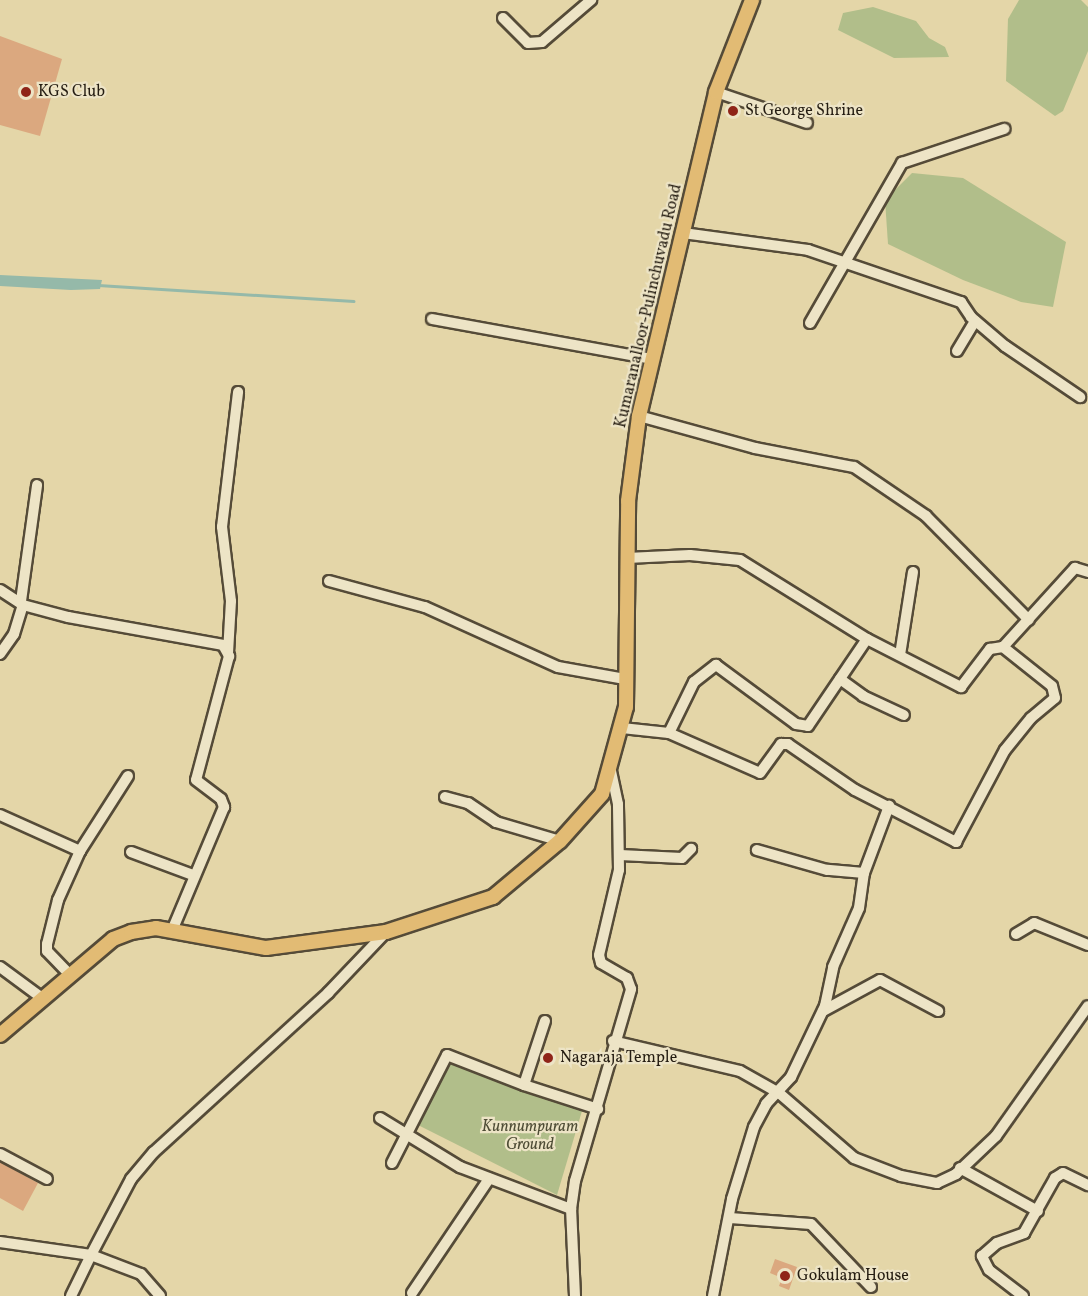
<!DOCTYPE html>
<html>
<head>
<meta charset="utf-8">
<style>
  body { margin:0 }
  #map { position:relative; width:1088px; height:1296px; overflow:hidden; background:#e4d6a8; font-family:Vollkorn,serif }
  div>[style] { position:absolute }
  .green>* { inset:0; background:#b1be8a }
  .water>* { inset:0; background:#95b9a9 }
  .stream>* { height:3px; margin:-1.5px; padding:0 1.5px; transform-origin:1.5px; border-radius:1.5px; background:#95b9a9 }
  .building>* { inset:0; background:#dba87f }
  .roads { filter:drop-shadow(2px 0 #554b38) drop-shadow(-2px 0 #554b38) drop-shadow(0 2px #554b38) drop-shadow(0 -2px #554b38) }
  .minor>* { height:10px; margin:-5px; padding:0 5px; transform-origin:5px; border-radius:5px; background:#ede4c6 }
  .major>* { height:14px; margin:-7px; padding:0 7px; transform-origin:7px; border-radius:7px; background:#e2bb74 }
  .dots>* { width:16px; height:16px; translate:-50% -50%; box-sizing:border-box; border:3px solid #ede4c6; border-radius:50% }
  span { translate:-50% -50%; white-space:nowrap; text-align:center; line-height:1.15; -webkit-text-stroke:4.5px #ede4c6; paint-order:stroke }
  .poi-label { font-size:16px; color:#251d12 }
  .left { translate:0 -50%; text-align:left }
  .street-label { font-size:16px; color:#251d12 }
  .park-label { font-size:16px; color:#4f4d36; font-style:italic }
</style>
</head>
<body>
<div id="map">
  <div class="green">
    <div style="clip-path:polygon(1019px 0,1081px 0,1088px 7px,1088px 51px,1063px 111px,1055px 116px,1006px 81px,1008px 19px)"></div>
    <div style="clip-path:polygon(873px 7px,916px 21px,929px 38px,945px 47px,949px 57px,894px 58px,838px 30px,843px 13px)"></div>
    <div style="clip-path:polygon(912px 173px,963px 178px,1066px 242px,1053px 307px,1021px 302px,963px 280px,888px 244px,885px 200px)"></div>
    <div style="clip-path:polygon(448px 1057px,582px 1111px,557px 1195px,416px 1124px)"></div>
  </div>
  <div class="water">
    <div style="clip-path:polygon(0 275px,102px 280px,100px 289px,71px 290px,0 286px)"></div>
  </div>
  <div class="stream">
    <div style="left:98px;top:285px;width:256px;rotate:3.6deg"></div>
  </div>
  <div class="building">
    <div style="clip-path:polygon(0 36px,62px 59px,40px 136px,0 125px)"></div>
    <div style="clip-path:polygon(0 1162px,38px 1183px,23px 1211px,0 1198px)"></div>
    <div style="clip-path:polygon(775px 1259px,797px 1267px,789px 1290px,779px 1286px,782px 1278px,770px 1273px)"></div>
  </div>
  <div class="roads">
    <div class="minor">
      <div style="left:503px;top:18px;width:35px;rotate:45deg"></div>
      <div style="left:528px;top:43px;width:14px;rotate:-4deg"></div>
      <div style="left:542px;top:42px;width:65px;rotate:-40.6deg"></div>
      <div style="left:716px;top:92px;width:96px;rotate:18.8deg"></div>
      <div style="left:683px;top:233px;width:126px;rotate:7.7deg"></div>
      <div style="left:808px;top:250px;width:162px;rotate:18.8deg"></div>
      <div style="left:961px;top:302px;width:18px;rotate:56deg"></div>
      <div style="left:971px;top:317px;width:45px;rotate:40.5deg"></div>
      <div style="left:1005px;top:346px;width:91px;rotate:34.2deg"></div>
      <div style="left:432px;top:319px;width:225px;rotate:10.3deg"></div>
      <div style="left:810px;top:323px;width:185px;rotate:-60.1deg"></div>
      <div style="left:902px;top:163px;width:108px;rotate:-18.4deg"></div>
      <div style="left:957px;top:351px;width:35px;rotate:-59deg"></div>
      <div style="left:639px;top:416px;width:120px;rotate:15.4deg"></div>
      <div style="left:755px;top:448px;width:101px;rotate:10.9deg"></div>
      <div style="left:854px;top:467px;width:87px;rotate:34.2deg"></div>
      <div style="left:926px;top:516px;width:146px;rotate:45.3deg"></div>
      <div style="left:627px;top:558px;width:63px;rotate:-2.7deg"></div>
      <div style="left:690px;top:555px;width:50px;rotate:5.7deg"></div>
      <div style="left:740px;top:560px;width:150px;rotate:31.9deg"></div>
      <div style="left:867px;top:639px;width:106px;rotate:27.1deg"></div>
      <div style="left:961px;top:687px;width:48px;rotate:-52.7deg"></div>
      <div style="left:990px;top:649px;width:13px;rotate:-9deg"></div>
      <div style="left:1003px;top:647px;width:107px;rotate:-47.7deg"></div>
      <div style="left:1075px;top:568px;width:14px;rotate:17deg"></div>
      <div style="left:329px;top:581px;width:99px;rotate:15.2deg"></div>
      <div style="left:425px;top:607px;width:146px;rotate:24.3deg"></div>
      <div style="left:558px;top:667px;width:68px;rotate:10.2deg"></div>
      <div style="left:0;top:590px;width:27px;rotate:33deg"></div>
      <div style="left:23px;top:605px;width:47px;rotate:14.9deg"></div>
      <div style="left:68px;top:617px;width:158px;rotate:10.2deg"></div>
      <div style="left:223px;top:645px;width:13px;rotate:61deg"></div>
      <div style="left:229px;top:656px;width:128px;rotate:104.9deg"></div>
      <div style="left:196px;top:780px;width:31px;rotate:37deg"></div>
      <div style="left:221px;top:799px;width:9px;rotate:69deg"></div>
      <div style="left:224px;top:807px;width:134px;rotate:112.8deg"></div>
      <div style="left:21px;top:601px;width:117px;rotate:-82.1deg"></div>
      <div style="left:228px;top:653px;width:52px;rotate:-86.7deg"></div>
      <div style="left:231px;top:601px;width:75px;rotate:-96.9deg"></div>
      <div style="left:222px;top:527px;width:136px;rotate:-83.2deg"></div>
      <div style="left:0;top:654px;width:24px;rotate:-55deg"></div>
      <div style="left:14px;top:634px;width:30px;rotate:-73deg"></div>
      <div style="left:900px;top:655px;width:84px;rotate:-81.1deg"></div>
      <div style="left:840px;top:679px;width:29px;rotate:36deg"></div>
      <div style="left:863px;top:696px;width:45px;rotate:24.9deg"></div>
      <div style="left:622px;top:728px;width:47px;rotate:6.1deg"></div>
      <div style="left:669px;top:733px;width:99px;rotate:23.7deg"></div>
      <div style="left:760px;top:773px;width:36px;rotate:-54deg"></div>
      <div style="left:781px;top:744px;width:7px"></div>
      <div style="left:788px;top:744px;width:81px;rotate:34.5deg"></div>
      <div style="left:855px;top:790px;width:114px;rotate:27.2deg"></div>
      <div style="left:956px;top:842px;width:104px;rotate:-62deg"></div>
      <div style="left:1005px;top:750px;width:41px;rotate:-50.9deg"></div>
      <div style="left:1031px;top:718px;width:31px;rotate:-40deg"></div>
      <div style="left:1055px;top:698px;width:12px;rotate:-104deg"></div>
      <div style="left:1052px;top:686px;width:63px;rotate:-141.5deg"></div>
      <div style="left:669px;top:733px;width:57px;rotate:-63.9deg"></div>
      <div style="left:694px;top:682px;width:28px;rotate:-38deg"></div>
      <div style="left:716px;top:665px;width:99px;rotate:36.4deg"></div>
      <div style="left:796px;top:724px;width:12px;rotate:9deg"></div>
      <div style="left:808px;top:726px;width:105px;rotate:-55.9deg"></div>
      <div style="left:445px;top:797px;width:24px;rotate:15deg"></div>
      <div style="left:468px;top:803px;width:34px;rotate:34deg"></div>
      <div style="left:496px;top:822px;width:67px;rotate:16.5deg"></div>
      <div style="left:0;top:815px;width:88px;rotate:24.2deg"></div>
      <div style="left:80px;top:851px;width:54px;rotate:114.2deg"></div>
      <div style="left:58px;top:900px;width:45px;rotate:104deg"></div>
      <div style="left:47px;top:944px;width:7px;rotate:90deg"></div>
      <div style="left:47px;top:951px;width:33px;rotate:46deg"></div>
      <div style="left:80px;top:851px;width:89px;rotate:-57.4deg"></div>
      <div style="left:131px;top:852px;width:66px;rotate:20.4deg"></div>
      <div style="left:620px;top:855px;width:62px;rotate:2.8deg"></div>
      <div style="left:682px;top:858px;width:13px;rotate:-45deg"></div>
      <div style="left:864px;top:873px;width:72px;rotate:-69.5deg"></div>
      <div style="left:1016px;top:934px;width:21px;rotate:-31deg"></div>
      <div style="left:1034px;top:923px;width:58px;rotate:22.2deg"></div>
      <div style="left:0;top:967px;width:52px;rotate:36.4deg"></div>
      <div style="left:823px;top:1011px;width:65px;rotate:-28.5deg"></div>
      <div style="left:880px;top:980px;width:66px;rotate:28.1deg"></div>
      <div style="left:545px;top:1021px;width:67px;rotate:108.2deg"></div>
      <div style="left:524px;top:1085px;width:78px;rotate:18deg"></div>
      <div style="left:613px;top:1041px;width:130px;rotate:13.3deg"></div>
      <div style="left:740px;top:1071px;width:45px;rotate:29.4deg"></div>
      <div style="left:779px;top:1093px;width:99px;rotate:40.9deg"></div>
      <div style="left:854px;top:1158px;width:50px;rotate:21deg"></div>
      <div style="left:901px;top:1176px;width:37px;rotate:11deg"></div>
      <div style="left:937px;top:1183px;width:21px;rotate:-25deg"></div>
      <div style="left:956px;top:1174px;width:55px;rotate:-43.5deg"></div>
      <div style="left:996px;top:1136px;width:159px;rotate:-54.7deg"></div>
      <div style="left:380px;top:1118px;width:94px;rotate:31.5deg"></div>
      <div style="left:460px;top:1167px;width:119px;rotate:20.7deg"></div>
      <div style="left:0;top:1154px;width:53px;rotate:28deg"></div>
      <div style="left:392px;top:1163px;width:121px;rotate:-63deg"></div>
      <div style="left:447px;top:1055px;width:83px;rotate:21.3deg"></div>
      <div style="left:960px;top:1168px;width:89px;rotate:28.9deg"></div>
      <div style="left:730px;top:1218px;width:81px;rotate:4.2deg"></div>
      <div style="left:811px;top:1224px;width:87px;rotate:46.4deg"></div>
      <div style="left:0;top:1242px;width:92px;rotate:8.1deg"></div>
      <div style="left:91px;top:1255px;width:86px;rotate:-62.2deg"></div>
      <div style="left:131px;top:1179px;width:35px;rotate:-50deg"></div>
      <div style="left:154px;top:1152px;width:236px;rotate:-42.4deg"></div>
      <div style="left:328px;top:993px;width:84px;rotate:-46.4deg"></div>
      <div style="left:412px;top:1293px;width:138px;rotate:-56deg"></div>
      <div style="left:71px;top:1296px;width:46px;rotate:-64deg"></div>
      <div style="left:91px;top:1255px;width:53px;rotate:20.8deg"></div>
      <div style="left:141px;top:1274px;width:29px;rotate:49deg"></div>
      <div style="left:575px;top:1296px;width:87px;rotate:-92.6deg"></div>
      <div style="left:571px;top:1209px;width:28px;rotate:-82deg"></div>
      <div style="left:575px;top:1181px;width:200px;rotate:-73.7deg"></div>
      <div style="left:631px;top:989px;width:12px;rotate:-110deg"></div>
      <div style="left:627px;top:978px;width:30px;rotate:-150deg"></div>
      <div style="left:601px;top:963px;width:8px;rotate:-104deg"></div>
      <div style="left:599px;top:955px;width:87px;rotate:-76.8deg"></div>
      <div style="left:619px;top:870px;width:66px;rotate:-90.9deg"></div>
      <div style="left:618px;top:804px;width:34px;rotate:-102deg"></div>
      <div style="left:713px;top:1296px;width:99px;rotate:-78.9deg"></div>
      <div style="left:732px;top:1199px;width:75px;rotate:-73deg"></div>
      <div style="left:754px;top:1127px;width:26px;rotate:-62deg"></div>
      <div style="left:766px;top:1104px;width:37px;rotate:-47deg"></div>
      <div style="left:791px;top:1077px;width:79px;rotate:-64.4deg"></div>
      <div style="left:825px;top:1006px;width:40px;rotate:-78deg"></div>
      <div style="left:833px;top:967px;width:64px;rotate:-66.2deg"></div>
      <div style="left:859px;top:908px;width:35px;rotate:-82deg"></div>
      <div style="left:864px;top:873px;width:37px;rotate:-175deg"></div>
      <div style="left:827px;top:870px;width:73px;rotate:-164.1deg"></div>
      <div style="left:1023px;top:1296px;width:43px;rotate:-142.6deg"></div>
      <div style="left:989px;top:1270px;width:16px;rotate:-117deg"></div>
      <div style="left:982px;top:1256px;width:20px;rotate:-41deg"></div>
      <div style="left:997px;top:1243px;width:29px;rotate:-20deg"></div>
      <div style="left:1024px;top:1233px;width:63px;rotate:-60.6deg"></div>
      <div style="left:1055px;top:1178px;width:9px;rotate:-32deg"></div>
      <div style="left:1063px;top:1173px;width:28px;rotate:26deg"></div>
    </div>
    <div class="major">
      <div style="left:0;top:1035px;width:148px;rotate:-40.3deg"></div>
      <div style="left:113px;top:939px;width:19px;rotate:-21deg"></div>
      <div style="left:131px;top:932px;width:25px;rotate:-9deg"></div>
      <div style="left:156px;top:928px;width:112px;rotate:10.3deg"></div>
      <div style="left:266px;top:948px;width:121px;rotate:-7.6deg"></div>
      <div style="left:386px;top:932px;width:113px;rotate:-18.1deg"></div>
      <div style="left:493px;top:897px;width:87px;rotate:-39.9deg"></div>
      <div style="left:560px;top:841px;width:63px;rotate:-48.2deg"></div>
      <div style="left:602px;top:794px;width:90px;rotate:-74.6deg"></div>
      <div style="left:626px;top:707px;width:206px;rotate:-89.4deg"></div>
      <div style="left:628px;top:501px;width:86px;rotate:-82.6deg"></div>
      <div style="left:639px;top:416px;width:333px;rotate:-76.6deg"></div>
      <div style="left:716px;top:92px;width:99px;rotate:-68.6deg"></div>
    </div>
  </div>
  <div class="dots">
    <div style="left:26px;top:92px;background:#8f2418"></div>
    <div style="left:733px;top:111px;background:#8f2418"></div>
    <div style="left:548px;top:1058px;background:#8f2418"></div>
    <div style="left:785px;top:1276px;background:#8f2418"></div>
  </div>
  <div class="poi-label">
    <span class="left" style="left:38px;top:92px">KGS Club</span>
    <span class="left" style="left:745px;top:111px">St George Shrine</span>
    <span class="left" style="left:560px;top:1058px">Nagaraja Temple</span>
    <span class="left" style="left:797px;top:1276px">Gokulam House</span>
  </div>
  <div class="street-label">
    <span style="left:649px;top:306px;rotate:-77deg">Kumaranalloor-Pulinchuvadu Road</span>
  </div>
  <div class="park-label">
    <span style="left:530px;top:1136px">Kunnumpuram<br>Ground</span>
  </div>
</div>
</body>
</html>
